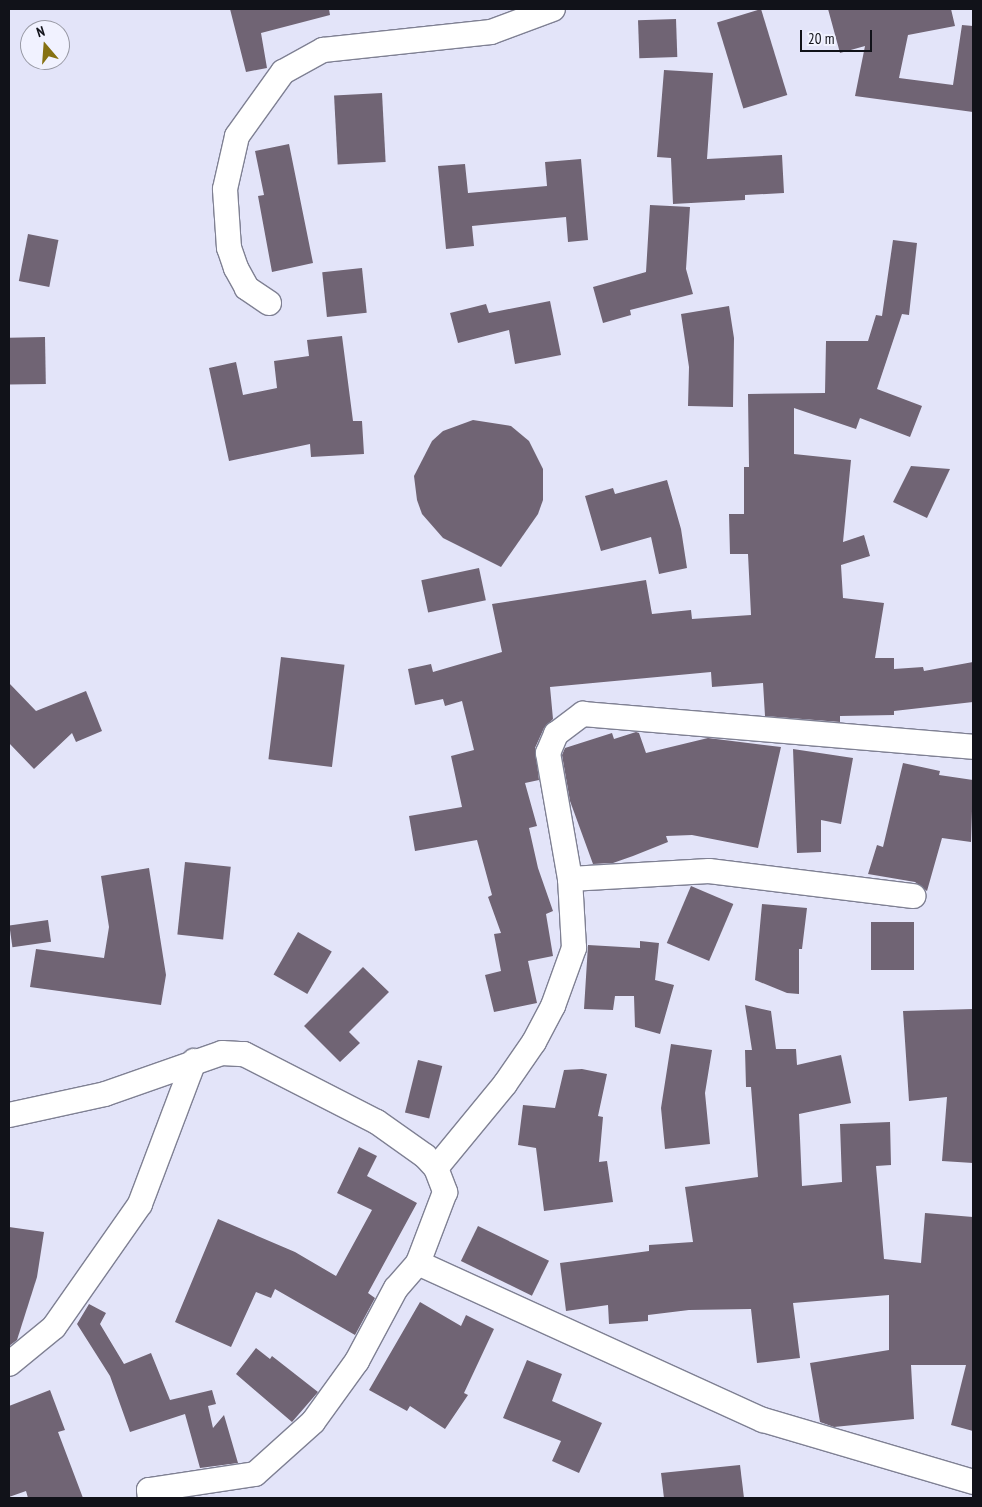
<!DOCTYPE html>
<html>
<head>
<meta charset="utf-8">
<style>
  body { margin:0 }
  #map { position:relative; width:982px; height:1507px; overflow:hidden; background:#e3e4f9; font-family:"PT Sans Narrow",sans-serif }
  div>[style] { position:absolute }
  .building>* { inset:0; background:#706474; transform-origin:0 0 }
  .roads { filter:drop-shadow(1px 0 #7f8093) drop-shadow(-1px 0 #7f8093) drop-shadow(0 1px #7f8093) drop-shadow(0 -1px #7f8093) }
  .minor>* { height:24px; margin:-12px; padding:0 12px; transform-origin:12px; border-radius:12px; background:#fff }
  span { translate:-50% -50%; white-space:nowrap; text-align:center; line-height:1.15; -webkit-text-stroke:4px #f1f2ff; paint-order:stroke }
  .frame { position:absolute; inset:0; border:10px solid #111219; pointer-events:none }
  .north { position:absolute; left:20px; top:20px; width:50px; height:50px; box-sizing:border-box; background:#f1f2ff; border:1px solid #9798a3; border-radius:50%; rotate:342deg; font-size:14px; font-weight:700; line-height:20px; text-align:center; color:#111219 }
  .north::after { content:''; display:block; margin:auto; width:18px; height:22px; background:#867112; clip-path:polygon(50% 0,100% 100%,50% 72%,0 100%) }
  .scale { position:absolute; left:800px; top:30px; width:72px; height:22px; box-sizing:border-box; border:2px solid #111219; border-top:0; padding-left:6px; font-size:15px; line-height:18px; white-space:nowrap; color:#111219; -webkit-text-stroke:4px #f1f2ff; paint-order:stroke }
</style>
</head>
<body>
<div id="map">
  <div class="building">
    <div style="clip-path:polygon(230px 9px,329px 9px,330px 15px,261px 33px,267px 68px,246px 72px)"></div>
    <div style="left:761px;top:9px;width:90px;height:46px;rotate:73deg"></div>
    <div style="clip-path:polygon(828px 9px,951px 9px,955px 26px,908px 35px,899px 78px,953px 85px,962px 25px,973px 26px,973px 112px,855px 96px,865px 46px,840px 53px)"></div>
    <div style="left:676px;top:19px;width:38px;height:38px;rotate:88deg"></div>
    <div style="clip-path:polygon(664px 70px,713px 73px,707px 159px,782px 155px,784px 193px,745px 195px,745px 200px,673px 204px,671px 158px,657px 157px)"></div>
    <div style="left:382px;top:93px;width:69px;height:48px;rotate:87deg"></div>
    <div style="clip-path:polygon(289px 144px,313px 263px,272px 272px,258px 196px,264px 195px,255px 151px)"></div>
    <div style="clip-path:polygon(581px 159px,588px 240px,568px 242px,566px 217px,472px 226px,474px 246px,446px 249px,438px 166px,465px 164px,468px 193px,547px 186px,545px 162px)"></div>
    <div style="clip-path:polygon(650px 205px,690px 207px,686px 269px,693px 294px,630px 310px,631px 315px,603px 323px,593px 287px,646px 272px)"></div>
    <div style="left:28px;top:234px;width:31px;height:48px;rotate:11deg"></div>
    <div style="clip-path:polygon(893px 240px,917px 243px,909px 315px,902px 314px,877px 389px,922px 406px,910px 437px,860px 418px,856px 429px,794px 408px,794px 454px,851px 460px,843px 542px,864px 535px,870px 556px,841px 565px,843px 598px,884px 603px,875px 658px,894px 658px,894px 669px,923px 667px,924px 671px,973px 662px,973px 702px,894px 711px,894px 715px,840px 716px,840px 722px,765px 716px,763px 683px,712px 687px,711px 672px,550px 687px,553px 719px,544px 728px,535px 748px,539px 780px,525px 783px,537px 826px,529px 828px,538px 868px,553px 911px,546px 914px,553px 956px,528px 961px,537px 1003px,494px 1012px,485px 975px,501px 971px,494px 934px,501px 933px,488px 897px,492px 895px,477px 840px,415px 851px,409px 816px,462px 807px,451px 756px,474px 750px,462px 701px,445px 706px,443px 699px,415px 705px,408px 669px,431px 664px,433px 672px,502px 652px,492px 604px,621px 584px,646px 580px,652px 614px,691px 610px,692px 619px,751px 615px,748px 554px,730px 554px,729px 514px,744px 514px,744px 467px,749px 467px,748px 394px,825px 393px,826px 341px,868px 341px,876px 315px,882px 316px)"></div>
    <div style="left:362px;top:268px;width:45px;height:40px;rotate:84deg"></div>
    <div style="clip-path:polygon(550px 301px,561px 355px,515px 364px,509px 330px,458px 343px,450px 313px,486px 304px,489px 313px)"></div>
    <div style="clip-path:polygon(729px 306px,734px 338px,733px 407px,688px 406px,689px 367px,681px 314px)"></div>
    <div style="clip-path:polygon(342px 336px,353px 421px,362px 421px,364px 454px,311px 457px,310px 444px,229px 461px,209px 368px,236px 362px,243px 395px,277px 388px,274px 361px,309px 356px,307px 340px)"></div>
    <div style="left:45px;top:337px;width:47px;height:36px;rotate:89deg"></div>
    <div style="clip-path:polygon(473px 420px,511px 426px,529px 441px,543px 469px,543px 500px,538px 514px,501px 567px,443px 538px,422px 514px,417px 500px,414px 476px,432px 441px,443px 431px)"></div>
    <div style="clip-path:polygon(911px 466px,950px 469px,927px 518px,893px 502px)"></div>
    <div style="clip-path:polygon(667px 480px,681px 529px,687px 568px,659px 574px,651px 537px,601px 551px,585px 496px,613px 488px,615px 494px)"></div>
    <div style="left:479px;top:568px;width:33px;height:59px;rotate:78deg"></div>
    <div style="left:281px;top:657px;width:64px;height:103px;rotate:7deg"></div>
    <div style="clip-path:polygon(9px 683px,36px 711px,86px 691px,102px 731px,76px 742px,72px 733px,34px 769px,9px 743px)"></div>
    <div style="clip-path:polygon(636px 732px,639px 733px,646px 753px,708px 738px,781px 747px,758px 848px,692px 835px,666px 836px,668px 842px,633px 856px,613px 863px,593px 864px,570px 801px,562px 755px,565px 748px,612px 733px,614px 739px)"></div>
    <div style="clip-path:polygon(793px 749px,853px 758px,841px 824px,821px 820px,821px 852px,797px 853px)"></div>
    <div style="clip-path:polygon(903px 763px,940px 771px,939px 775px,973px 780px,971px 842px,942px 838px,927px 891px,915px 882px,868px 874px,877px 845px,883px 847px)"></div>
    <div style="left:185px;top:862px;width:46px;height:73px;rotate:6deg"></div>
    <div style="clip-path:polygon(149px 868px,166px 975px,161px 1005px,30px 987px,36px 949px,104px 958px,109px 927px,101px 876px)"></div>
    <div style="left:691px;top:886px;width:46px;height:62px;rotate:23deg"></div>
    <div style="clip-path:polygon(762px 904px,807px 908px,802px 949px,799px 949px,799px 994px,787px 993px,755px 980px)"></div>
    <div style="left:48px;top:920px;width:22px;height:39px;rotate:82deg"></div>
    <div style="left:871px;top:922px;width:43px;height:48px"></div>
    <div style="left:298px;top:932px;width:39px;height:49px;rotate:30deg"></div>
    <div style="clip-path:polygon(640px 941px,659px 943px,655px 980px,674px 985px,660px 1034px,635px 1027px,634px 996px,615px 996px,613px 1010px,584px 1009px,588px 945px,640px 948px)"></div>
    <div style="clip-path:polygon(363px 967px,389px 992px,349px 1032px,360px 1043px,340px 1062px,304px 1026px)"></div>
    <div style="clip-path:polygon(745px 1005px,771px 1011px,776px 1049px,796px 1049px,797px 1065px,841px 1055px,851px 1103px,799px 1114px,802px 1186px,842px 1182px,840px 1124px,890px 1122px,891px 1165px,876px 1166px,884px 1259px,921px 1263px,925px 1213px,973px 1217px,973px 1431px,951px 1425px,966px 1365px,911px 1365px,914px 1419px,834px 1427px,820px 1422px,810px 1363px,889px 1350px,889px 1295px,793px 1303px,800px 1358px,757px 1363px,751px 1309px,689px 1310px,648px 1315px,648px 1321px,609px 1324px,608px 1305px,566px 1311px,560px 1263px,649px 1251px,649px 1245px,693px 1242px,685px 1187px,758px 1177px,751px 1087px,746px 1087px,745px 1050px,752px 1050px)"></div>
    <div style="clip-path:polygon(973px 1009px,973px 1163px,942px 1161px,947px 1097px,909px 1101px,903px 1011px)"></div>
    <div style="clip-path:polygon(671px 1044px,712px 1050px,705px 1093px,710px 1144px,665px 1149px,661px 1108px)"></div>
    <div style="left:418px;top:1060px;width:25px;height:54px;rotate:14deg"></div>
    <div style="clip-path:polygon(582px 1069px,607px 1074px,598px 1116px,603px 1117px,599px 1162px,607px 1161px,613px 1202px,544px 1211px,536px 1148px,518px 1145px,523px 1105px,555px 1108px,564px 1070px)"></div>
    <div style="clip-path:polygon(359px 1147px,377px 1156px,367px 1176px,417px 1203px,368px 1293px,375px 1298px,355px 1335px,275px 1289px,271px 1298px,256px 1292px,231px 1347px,175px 1322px,218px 1219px,295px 1252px,336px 1276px,372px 1210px,337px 1193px)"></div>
    <div style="left:478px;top:1226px;width:79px;height:39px;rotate:26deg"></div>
    <div style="clip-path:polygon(9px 1227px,44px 1232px,37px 1277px,17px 1340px,9px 1346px)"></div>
    <div style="clip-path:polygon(420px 1302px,461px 1326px,466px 1315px,494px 1329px,464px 1393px,468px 1395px,445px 1429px,410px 1406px,407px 1411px,369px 1390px)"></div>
    <div style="clip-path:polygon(89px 1304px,106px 1313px,100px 1324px,124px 1364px,151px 1353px,170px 1400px,212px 1390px,216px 1404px,208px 1406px,213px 1428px,224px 1415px,238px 1463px,200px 1468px,185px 1414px,130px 1432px,110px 1376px,77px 1324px)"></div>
    <div style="clip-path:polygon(256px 1348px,270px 1359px,272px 1356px,318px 1392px,292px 1422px,236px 1374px)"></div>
    <div style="clip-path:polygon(527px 1360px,562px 1374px,552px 1401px,602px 1423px,579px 1473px,552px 1461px,561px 1441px,503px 1418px)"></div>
    <div style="clip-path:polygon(50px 1390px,65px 1430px,58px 1432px,83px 1498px,28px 1498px,26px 1491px,9px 1497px,9px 1406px)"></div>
    <div style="clip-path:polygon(740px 1465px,744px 1498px,664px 1498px,661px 1473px)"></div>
  </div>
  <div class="roads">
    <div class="minor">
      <div style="left:269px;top:303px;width:27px;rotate:-146deg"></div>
      <div style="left:247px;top:288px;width:23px;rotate:-119deg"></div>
      <div style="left:236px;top:268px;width:21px;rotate:-109deg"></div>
      <div style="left:229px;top:248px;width:59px;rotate:-93.9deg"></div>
      <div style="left:225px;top:189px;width:54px;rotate:-77.2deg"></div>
      <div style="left:237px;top:136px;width:79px;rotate:-54.3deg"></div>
      <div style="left:283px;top:72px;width:46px;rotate:-28.8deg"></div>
      <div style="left:323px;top:50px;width:169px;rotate:-6.1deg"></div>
      <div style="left:491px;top:32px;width:66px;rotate:-20.4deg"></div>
      <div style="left:570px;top:879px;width:139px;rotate:-3.3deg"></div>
      <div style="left:709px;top:871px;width:206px;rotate:7deg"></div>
      <div style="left:9px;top:1115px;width:98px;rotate:-12.3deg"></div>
      <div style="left:105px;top:1094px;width:124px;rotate:-19.3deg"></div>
      <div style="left:222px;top:1053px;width:22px;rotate:3deg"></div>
      <div style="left:244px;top:1054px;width:149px;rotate:27.1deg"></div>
      <div style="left:377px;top:1122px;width:59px;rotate:35.3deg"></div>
      <div style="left:425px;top:1156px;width:16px;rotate:47deg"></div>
      <div style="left:436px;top:1168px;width:26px;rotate:69deg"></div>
      <div style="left:445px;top:1192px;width:76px;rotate:110.8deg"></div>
      <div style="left:418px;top:1263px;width:33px;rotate:131deg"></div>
      <div style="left:396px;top:1288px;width:83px;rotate:118.1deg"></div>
      <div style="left:357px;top:1361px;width:75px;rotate:125.8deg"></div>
      <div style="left:313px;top:1422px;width:78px;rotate:138.1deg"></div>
      <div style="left:255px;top:1474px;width:107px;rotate:171.4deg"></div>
      <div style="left:149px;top:1490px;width:8px;rotate:83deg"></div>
      <div style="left:436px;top:1168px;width:109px;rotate:-50.6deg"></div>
      <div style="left:505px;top:1084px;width:51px;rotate:-55.4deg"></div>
      <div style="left:534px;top:1042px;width:41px;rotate:-62.2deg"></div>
      <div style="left:553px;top:1006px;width:62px;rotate:-70.1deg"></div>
      <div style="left:574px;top:948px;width:69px;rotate:-93.3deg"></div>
      <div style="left:570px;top:879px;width:128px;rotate:-99.9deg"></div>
      <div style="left:548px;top:753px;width:21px;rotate:-67deg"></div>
      <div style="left:556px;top:734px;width:34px;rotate:-37deg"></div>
      <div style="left:583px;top:714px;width:391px;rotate:4.8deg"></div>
      <div style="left:418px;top:1263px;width:379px;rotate:24.5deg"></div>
      <div style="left:763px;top:1420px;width:219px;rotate:16.4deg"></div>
      <div style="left:9px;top:1364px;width:58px;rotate:-39.4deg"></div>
      <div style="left:54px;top:1327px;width:150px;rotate:-55deg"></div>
      <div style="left:140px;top:1204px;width:153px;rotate:-69.3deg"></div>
    </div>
  </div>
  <div class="frame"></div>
  <div class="north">N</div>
  <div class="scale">20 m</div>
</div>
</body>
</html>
